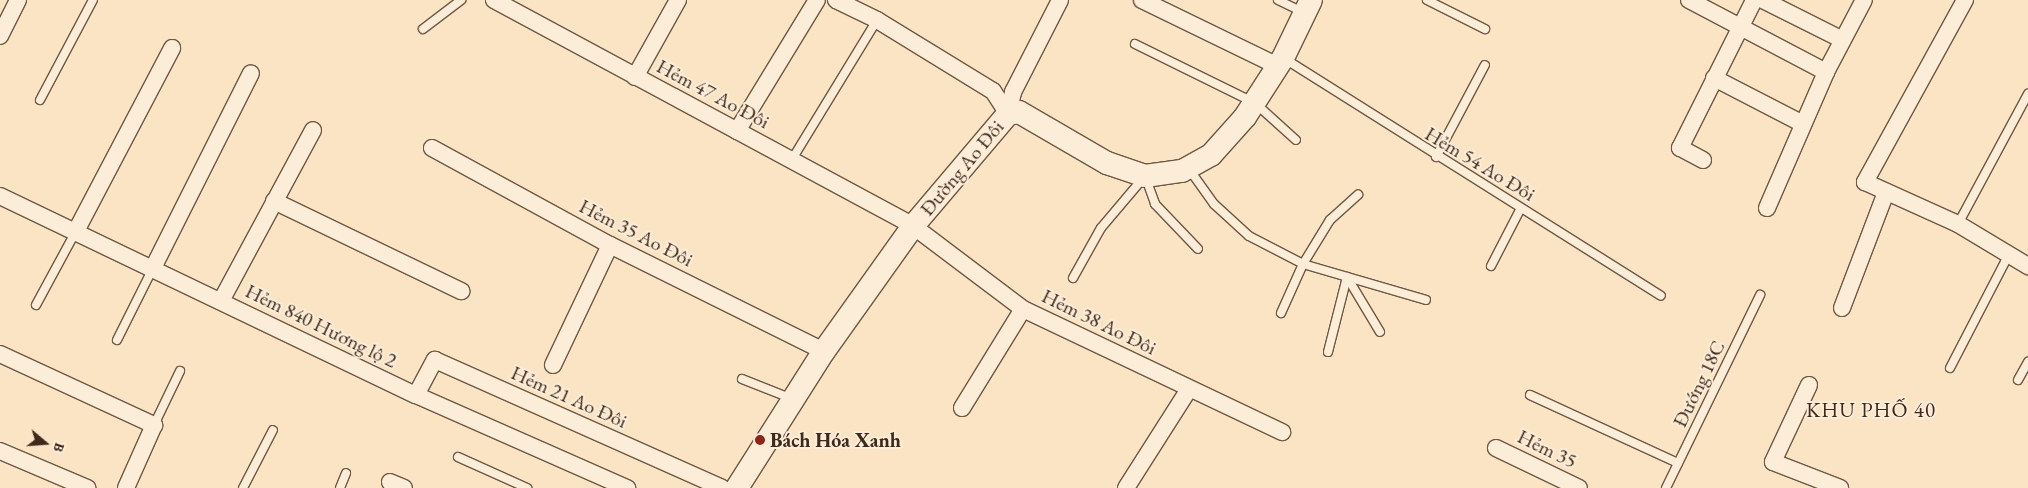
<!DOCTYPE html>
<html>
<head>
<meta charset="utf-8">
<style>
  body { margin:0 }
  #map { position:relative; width:2028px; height:488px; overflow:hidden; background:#fbe4c4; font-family:"EB Garamond",serif }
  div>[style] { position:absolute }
  .roads { filter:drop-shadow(1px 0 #6e5844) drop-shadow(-1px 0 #6e5844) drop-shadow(0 1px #6e5844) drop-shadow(0 -1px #6e5844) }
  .lane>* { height:8px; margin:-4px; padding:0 4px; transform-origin:4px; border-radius:4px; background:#fcedd9 }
  .street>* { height:16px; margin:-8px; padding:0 8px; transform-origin:8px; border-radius:8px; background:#fcedd9 }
  .secondary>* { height:22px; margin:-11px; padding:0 11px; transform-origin:11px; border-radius:11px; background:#fcedd9 }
  .dots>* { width:14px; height:14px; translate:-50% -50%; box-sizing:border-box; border:2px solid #fcedd9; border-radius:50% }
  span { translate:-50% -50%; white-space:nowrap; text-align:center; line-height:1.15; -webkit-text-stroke:4px #fcedd9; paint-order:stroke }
  .street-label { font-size:20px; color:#3f291a }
  .poi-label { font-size:20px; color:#3f291a; font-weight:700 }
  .left { translate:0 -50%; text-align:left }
  .neighbourhood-label { font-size:21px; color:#3f291a; letter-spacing:1px }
  .north { position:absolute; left:20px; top:418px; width:50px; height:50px; -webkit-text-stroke:4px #fcedd9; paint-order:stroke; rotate:108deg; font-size:14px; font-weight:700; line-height:20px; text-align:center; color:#3f291a }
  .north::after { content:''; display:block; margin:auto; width:18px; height:22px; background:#3f291a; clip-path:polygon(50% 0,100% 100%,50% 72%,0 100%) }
</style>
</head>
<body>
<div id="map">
  <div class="roads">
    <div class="lane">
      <div style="left:1278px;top:0;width:28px;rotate:26deg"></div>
      <div style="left:1427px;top:0;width:65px;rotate:26.6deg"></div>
      <div style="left:423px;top:29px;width:48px;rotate:-37.3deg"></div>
      <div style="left:1135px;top:44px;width:134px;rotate:26.2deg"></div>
      <div style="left:1255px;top:103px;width:55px;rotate:42.1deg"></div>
      <div style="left:1285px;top:59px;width:444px;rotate:32.2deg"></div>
      <div style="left:40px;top:100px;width:113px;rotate:-62.1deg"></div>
      <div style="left:1436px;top:157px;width:104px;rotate:-62deg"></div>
      <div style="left:791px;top:161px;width:165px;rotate:-58.6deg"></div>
      <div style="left:1189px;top:169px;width:43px;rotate:54.5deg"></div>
      <div style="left:1214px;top:204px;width:47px;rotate:42.4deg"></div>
      <div style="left:1249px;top:236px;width:61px;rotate:27.4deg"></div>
      <div style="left:1303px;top:264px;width:128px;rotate:16.3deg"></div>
      <div style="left:1958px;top:224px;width:148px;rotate:-61.7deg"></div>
      <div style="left:1491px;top:266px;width:65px;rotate:-62.7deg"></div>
      <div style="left:1347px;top:277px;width:64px;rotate:59deg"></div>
      <div style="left:1073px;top:278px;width:57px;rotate:-60.8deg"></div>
      <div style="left:1101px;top:228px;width:68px;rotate:-49.8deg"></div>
      <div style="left:1145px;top:176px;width:30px;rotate:70deg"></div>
      <div style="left:1155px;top:204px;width:62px;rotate:46.3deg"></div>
      <div style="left:36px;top:305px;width:82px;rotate:-61.6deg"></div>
      <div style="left:1281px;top:313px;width:54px;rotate:-65.8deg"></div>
      <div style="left:1303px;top:264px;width:52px;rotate:-58.5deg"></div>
      <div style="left:1330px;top:220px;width:38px;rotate:-42deg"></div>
      <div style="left:117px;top:340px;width:78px;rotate:-63.4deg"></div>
      <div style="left:1328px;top:352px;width:77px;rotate:-75.8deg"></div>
      <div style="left:1950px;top:368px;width:126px;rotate:-62.6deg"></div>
      <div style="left:742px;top:379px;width:52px;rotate:21.6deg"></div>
      <div style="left:2018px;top:380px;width:21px;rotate:-61deg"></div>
      <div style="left:1530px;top:395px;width:163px;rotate:24.7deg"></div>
      <div style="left:154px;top:425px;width:60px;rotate:-64.3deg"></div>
      <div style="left:458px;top:457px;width:76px;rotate:24.2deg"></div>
      <div style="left:243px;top:488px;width:65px;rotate:-62.7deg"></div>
      <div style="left:340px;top:488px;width:16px;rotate:-68deg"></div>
      <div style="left:1666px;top:488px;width:215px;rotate:-64deg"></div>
    </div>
    <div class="street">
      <div style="left:494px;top:0;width:476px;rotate:28.3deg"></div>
      <div style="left:913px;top:226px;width:138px;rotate:37deg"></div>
      <div style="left:1023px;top:309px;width:287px;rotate:25.4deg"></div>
      <div style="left:836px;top:0;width:46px;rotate:26deg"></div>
      <div style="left:877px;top:20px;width:136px;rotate:31.5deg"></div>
      <div style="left:993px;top:91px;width:27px;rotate:57deg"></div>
      <div style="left:1142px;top:0;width:151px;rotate:25.9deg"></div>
      <div style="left:1689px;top:0;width:155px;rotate:27.7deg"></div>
      <div style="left:1763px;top:0;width:89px;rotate:26.6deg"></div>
      <div style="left:1965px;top:0;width:208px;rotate:118.8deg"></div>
      <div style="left:1865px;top:182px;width:102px;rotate:24.3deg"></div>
      <div style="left:1958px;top:224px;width:82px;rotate:31deg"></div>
      <div style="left:0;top:36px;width:40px;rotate:-63.4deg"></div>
      <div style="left:635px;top:77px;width:88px;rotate:-60.8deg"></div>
      <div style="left:1714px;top:78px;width:100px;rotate:27.3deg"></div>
      <div style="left:1008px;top:114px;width:23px;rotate:-77deg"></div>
      <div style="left:1013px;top:92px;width:103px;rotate:-62.9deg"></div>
      <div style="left:737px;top:131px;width:153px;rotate:-58.6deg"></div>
      <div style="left:432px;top:148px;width:203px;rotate:28.6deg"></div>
      <div style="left:610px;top:245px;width:239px;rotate:26.4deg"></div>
      <div style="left:1703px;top:160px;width:26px;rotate:-152deg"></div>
      <div style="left:1680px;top:148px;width:165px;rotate:-63.4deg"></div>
      <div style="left:0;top:196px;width:461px;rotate:25.6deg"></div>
      <div style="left:416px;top:395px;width:231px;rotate:23.8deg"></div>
      <div style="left:274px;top:201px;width:208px;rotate:25.7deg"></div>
      <div style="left:1767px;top:208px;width:148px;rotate:-66.5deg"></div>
      <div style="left:1826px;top:72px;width:81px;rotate:-62.2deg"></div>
      <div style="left:75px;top:233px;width:209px;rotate:-62.3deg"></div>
      <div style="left:152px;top:270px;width:220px;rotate:-63.3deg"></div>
      <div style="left:221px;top:301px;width:194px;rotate:-61.7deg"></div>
      <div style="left:1842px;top:308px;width:124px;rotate:-69.2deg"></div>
      <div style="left:0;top:354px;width:170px;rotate:24.8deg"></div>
      <div style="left:154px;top:425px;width:69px;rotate:114deg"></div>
      <div style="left:553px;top:365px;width:133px;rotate:-64.6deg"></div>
      <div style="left:1809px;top:385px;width:85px;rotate:115.1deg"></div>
      <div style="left:1773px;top:462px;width:72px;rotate:21.2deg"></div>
      <div style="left:416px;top:395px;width:40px;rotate:-62deg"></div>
      <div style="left:435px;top:360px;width:314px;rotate:24deg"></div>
      <div style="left:962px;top:408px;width:116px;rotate:-58.4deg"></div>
      <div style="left:1496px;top:448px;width:92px;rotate:25.7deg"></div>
      <div style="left:0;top:451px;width:95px;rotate:23deg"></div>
      <div style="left:390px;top:482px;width:15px;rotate:23deg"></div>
      <div style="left:1126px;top:488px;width:117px;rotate:-57.5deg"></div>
    </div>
    <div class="secondary">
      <div style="left:737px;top:488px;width:162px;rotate:-57.6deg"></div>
      <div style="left:824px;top:351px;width:153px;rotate:-54.5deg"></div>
      <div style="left:913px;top:226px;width:147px;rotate:-49.7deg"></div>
      <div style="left:1008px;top:114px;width:11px;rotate:-10deg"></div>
      <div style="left:1019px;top:112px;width:102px;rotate:30.1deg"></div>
      <div style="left:1107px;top:163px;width:40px;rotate:18.9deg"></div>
      <div style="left:1145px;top:176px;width:37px;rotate:-8deg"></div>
      <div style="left:1182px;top:171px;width:33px;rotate:-29deg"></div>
      <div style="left:1211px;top:155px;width:51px;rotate:-48.2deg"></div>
      <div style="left:1245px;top:117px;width:70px;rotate:-57.2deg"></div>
      <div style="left:1283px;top:58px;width:64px;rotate:-64.2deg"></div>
    </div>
  </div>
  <div class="dots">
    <div style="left:760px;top:440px;background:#8f2418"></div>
  </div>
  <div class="street-label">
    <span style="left:713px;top:94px;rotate:28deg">Hẻm 47 Ao Đôi</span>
    <span style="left:1480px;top:164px;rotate:31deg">Hẻm 54 Ao Đôi</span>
    <span style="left:962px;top:168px;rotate:-50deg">Đường Ao Đôi</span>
    <span style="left:636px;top:233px;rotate:27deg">Hẻm 35 Ao Đôi</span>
    <span style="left:1099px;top:322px;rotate:26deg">Hẻm 38 Ao Đôi</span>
    <span style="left:321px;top:326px;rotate:26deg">Hẻm 840 Hương lộ 2</span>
    <span style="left:1699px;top:384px;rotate:-64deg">Đướng 18C</span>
    <span style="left:569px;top:397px;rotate:24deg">Hẻm 21 Ao Đôi</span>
    <span style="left:1547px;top:449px;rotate:26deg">Hẻm 35</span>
  </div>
  <div class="poi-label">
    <span class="left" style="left:770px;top:440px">Bách Hóa Xanh</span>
  </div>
  <div class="neighbourhood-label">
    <span style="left:1871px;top:410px">KHU PHỐ 40</span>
  </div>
  <div class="north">B</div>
</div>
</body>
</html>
